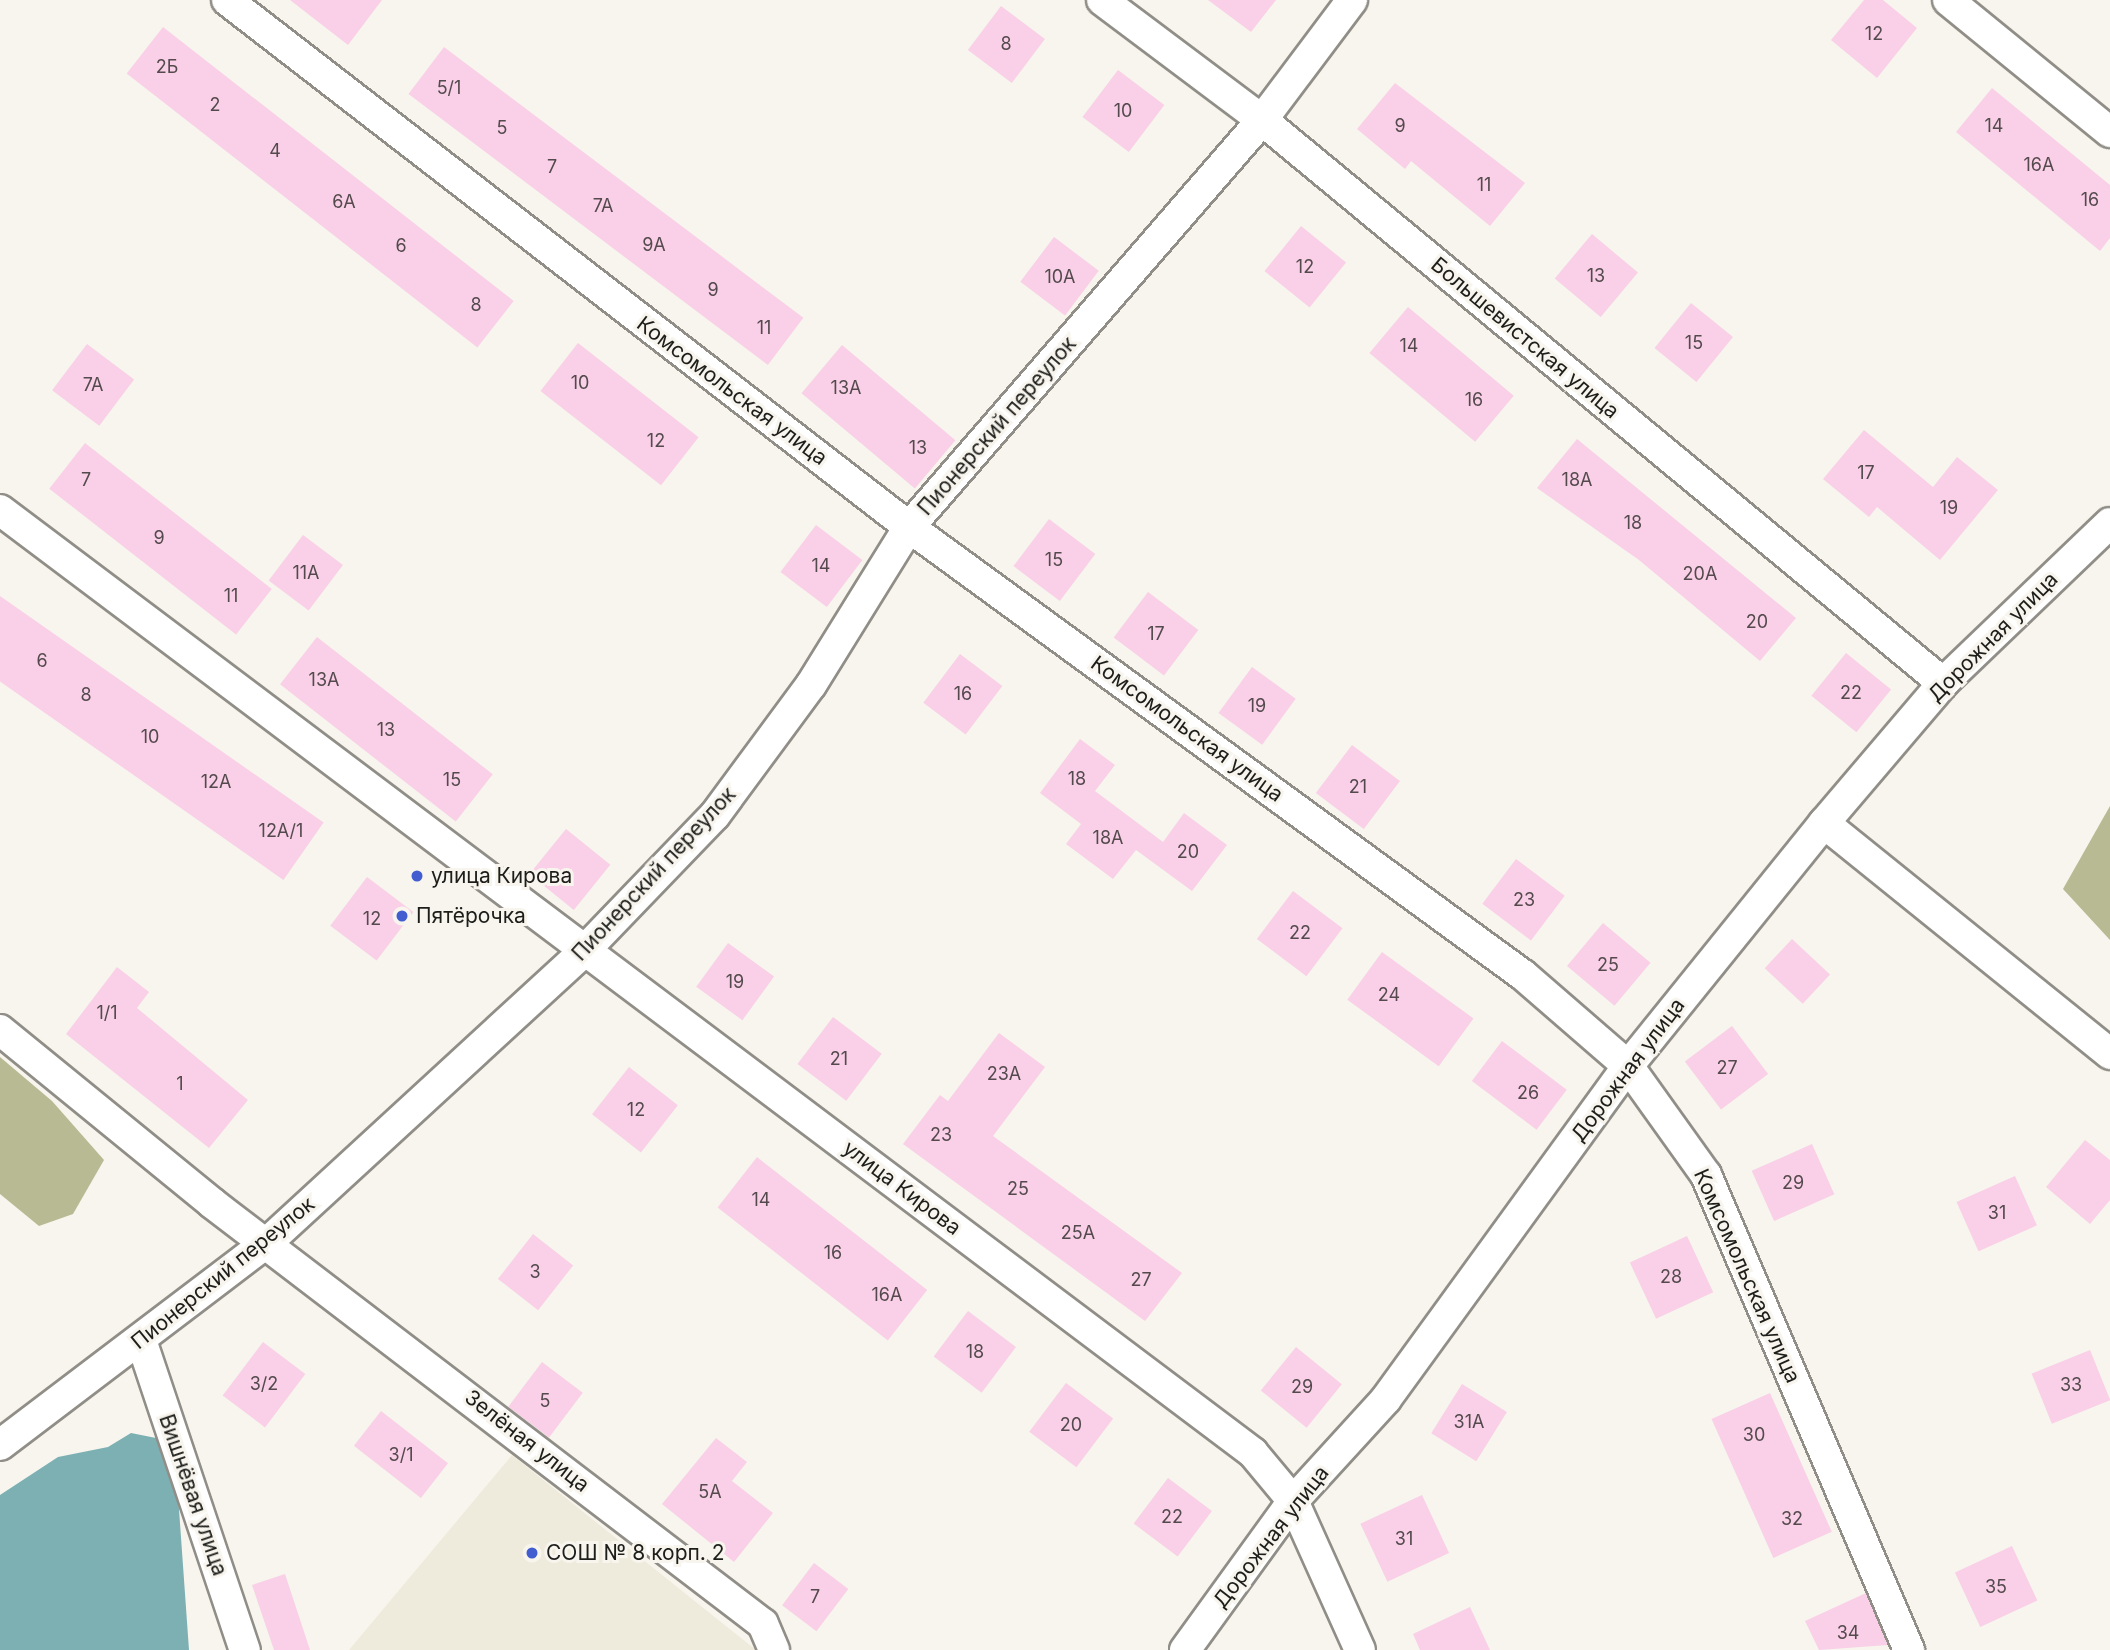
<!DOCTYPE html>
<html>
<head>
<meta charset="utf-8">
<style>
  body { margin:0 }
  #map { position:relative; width:2110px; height:1650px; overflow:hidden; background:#f7f5ed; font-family:Inter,sans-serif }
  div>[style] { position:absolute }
  .built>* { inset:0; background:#efebdc }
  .forest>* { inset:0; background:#b7ba92 }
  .water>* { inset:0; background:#7db0b3 }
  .building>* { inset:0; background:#f9d0e7; transform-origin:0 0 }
  .roads { filter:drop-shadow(2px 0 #908e87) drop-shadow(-2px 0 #908e87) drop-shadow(0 2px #908e87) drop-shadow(0 -2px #908e87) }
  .minor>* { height:30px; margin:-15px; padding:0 15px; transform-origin:15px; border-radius:15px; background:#fff }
  .dots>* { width:19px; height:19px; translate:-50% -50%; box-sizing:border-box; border:4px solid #f7f5ed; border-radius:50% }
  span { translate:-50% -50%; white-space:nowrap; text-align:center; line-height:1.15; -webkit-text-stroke:6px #f7f5ed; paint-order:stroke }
  .number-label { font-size:18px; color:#544a4d }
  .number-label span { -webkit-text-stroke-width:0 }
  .street-label { font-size:21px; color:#1d1d1a }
  .poi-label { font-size:21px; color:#1d1d1a }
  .left { translate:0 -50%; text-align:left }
</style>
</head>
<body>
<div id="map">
  <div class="built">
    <div style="clip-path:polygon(512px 1455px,756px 1650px,349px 1650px)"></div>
  </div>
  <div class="forest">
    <div style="clip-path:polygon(2110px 806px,2110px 940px,2063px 889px)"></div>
    <div style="clip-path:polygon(0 1057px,52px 1101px,104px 1160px,73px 1214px,39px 1226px,0 1194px)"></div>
  </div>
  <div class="water">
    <div style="clip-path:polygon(131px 1433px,161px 1439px,175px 1453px,189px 1650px,0 1650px,0 1495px,58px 1457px,108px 1447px)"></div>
  </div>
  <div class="building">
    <div style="clip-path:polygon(290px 0,382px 0,348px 45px)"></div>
    <div style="clip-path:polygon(1208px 0,1276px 0,1251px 32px)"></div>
    <div style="clip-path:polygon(1864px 0,1883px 0,1917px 28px,1877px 78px,1831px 40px)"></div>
    <div style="left:1001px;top:6px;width:55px;height:55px;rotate:37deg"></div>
    <div style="left:163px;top:27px;width:445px;height:59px;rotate:38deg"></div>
    <div style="left:444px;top:47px;width:450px;height:59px;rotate:37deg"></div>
    <div style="left:1118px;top:70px;width:58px;height:59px;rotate:37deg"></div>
    <div style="clip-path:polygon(1395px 83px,1525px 183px,1490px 226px,1411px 161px,1405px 169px,1357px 129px)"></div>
    <div style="clip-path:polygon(1992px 88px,2110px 185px,2110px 238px,2100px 251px,1956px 132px)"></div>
    <div style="left:1301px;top:226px;width:58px;height:58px;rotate:39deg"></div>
    <div style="left:1592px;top:234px;width:60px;height:58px;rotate:40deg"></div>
    <div style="left:1054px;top:237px;width:56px;height:56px;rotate:37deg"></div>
    <div style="left:1691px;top:303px;width:54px;height:58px;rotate:39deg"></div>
    <div style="left:1408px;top:307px;width:138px;height:60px;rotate:40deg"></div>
    <div style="left:578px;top:343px;width:153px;height:61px;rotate:38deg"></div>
    <div style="left:87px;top:344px;width:59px;height:58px;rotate:37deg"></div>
    <div style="left:842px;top:345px;width:148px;height:63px;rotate:40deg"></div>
    <div style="clip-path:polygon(1864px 430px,1933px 487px,1957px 457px,1998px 490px,1940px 560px,1877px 507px,1869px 517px,1823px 479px)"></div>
    <div style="clip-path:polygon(1577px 439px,1796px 618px,1760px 661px,1639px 560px,1537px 488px)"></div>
    <div style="left:85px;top:443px;width:237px;height:58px;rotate:38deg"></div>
    <div style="left:1049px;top:519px;width:58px;height:59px;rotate:37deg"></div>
    <div style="left:816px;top:525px;width:58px;height:59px;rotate:37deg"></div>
    <div style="left:303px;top:535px;width:50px;height:57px;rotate:37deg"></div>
    <div style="left:1148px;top:592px;width:63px;height:57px;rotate:37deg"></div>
    <div style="left:0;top:596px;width:395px;height:70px;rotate:35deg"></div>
    <div style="left:317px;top:637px;width:223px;height:60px;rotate:38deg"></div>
    <div style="left:1846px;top:653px;width:58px;height:55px;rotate:39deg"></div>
    <div style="left:960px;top:654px;width:53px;height:61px;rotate:37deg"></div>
    <div style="left:1252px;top:667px;width:54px;height:57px;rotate:36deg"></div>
    <div style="clip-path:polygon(1080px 739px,1115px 765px,1095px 791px,1163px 842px,1184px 813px,1227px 845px,1192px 891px,1136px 850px,1113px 879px,1066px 844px,1081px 824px,1040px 793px)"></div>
    <div style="left:1352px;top:745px;width:60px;height:60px;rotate:37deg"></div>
    <div style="left:566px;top:829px;width:57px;height:58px;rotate:39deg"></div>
    <div style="left:1516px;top:859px;width:61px;height:56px;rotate:37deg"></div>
    <div style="left:367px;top:877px;width:58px;height:61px;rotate:37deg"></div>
    <div style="left:1293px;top:891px;width:62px;height:60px;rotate:37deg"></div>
    <div style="left:1603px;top:923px;width:62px;height:56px;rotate:40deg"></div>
    <div style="left:1792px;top:939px;width:52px;height:40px;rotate:43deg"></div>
    <div style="left:728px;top:943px;width:57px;height:54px;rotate:36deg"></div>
    <div style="left:1382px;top:952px;width:113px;height:59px;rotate:36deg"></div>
    <div style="clip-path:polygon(117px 967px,149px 992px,137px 1008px,248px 1100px,209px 1148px,66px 1034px)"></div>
    <div style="left:833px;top:1017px;width:61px;height:59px;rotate:37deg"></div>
    <div style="left:1732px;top:1026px;width:60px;height:59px;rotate:53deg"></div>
    <div style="clip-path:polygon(999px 1033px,1045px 1067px,993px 1136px,1182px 1273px,1145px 1321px,903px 1144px,940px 1095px,948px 1101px)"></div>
    <div style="left:1502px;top:1041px;width:81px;height:50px;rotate:37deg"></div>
    <div style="left:629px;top:1067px;width:62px;height:60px;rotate:38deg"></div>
    <div style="clip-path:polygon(2085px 1140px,2110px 1160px,2110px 1200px,2090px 1224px,2046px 1187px)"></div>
    <div style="left:1812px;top:1144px;width:55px;height:66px;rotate:66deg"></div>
    <div style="left:757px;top:1157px;width:216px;height:64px;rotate:38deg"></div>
    <div style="left:2015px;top:1176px;width:54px;height:64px;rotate:66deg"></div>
    <div style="left:533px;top:1234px;width:51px;height:57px;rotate:38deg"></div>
    <div style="left:1687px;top:1236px;width:62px;height:63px;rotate:65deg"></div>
    <div style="left:968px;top:1311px;width:60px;height:57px;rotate:37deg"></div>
    <div style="left:263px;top:1342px;width:53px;height:67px;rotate:37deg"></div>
    <div style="left:1296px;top:1347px;width:59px;height:56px;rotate:39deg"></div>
    <div style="left:2090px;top:1350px;width:54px;height:63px;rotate:68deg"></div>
    <div style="left:542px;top:1362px;width:51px;height:56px;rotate:37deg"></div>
    <div style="left:1066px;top:1383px;width:59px;height:61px;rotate:37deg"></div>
    <div style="left:1462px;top:1384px;width:53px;height:58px;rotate:32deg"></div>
    <div style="left:1770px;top:1393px;width:152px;height:64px;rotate:66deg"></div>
    <div style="left:381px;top:1411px;width:85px;height:44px;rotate:38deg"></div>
    <div style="clip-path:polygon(716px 1438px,747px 1462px,732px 1481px,773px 1513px,734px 1562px,662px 1504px)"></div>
    <div style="left:1168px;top:1478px;width:55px;height:57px;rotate:37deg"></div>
    <div style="left:1422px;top:1495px;width:64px;height:68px;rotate:65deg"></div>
    <div style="left:2012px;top:1546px;width:60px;height:63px;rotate:65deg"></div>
    <div style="left:814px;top:1563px;width:43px;height:53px;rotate:37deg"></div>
    <div style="clip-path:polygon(285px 1574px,310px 1650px,274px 1650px,252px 1585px)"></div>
    <div style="clip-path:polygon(1866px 1593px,1888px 1645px,1819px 1650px,1805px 1621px)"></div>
    <div style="clip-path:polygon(1470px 1607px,1490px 1650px,1420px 1650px,1413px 1634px)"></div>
  </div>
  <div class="roads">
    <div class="minor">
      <div style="left:227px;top:0;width:862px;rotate:37.69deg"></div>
      <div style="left:909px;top:527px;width:760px;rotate:36.12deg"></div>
      <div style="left:1523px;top:975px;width:139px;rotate:40.9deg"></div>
      <div style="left:1628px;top:1066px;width:134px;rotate:54.4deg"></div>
      <div style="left:1706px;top:1175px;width:517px;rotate:66.86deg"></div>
      <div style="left:1102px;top:0;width:200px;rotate:36.9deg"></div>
      <div style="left:1262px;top:120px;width:884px;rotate:39.58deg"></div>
      <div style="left:1948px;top:0;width:209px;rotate:39.2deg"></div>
      <div style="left:0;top:510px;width:1568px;rotate:36.96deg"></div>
      <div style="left:1253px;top:1453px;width:62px;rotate:50.2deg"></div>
      <div style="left:1293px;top:1501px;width:163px;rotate:65.8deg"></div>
      <div style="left:1824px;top:823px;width:368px;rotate:38.9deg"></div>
      <div style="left:0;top:1030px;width:274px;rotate:39.2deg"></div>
      <div style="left:212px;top:1203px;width:693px;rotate:37.38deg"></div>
      <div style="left:763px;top:1624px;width:28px;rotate:67deg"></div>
      <div style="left:141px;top:1340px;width:327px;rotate:71.5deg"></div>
      <div style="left:0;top:1445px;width:338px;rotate:-37.2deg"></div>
      <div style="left:269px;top:1241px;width:430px;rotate:-42.6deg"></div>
      <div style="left:585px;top:950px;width:187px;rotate:-46.1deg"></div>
      <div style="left:715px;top:815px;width:162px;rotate:-53.6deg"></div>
      <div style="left:811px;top:685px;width:186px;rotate:-58.2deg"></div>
      <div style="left:909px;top:527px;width:539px;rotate:-49.06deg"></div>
      <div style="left:1262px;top:120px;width:150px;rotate:-53.1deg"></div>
      <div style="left:1185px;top:1650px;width:184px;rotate:-54.1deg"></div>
      <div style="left:1293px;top:1501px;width:138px;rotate:-47.6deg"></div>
      <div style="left:1386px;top:1399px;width:412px;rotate:-54deg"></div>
      <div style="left:1628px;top:1066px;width:312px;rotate:-51.1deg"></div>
      <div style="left:1824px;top:823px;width:184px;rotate:-49.6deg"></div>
      <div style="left:1943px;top:683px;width:231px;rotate:-43.8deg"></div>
    </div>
  </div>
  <div class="dots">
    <div style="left:417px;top:876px;background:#425dd0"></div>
    <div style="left:402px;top:916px;background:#425dd0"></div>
    <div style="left:532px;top:1553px;background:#425dd0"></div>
  </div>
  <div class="number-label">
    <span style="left:1874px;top:34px">12</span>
    <span style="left:1006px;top:44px">8</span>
    <span style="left:167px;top:67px">2Б</span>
    <span style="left:449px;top:88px">5/1</span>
    <span style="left:215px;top:105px">2</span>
    <span style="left:1123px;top:111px">10</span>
    <span style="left:1400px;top:126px">9</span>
    <span style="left:1994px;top:126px">14</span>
    <span style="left:502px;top:128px">5</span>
    <span style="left:275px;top:151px">4</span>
    <span style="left:2039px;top:165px">16А</span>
    <span style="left:552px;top:167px">7</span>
    <span style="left:1484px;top:185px">11</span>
    <span style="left:2090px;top:200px">16</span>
    <span style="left:344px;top:202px">6А</span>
    <span style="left:603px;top:206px">7А</span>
    <span style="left:654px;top:245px">9А</span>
    <span style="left:401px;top:246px">6</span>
    <span style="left:1305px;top:267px">12</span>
    <span style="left:1596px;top:276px">13</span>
    <span style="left:1060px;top:277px">10А</span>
    <span style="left:713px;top:290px">9</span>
    <span style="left:476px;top:305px">8</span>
    <span style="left:764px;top:328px">11</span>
    <span style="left:1694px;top:343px">15</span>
    <span style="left:1409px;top:346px">14</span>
    <span style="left:580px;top:383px">10</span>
    <span style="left:93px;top:385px">7А</span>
    <span style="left:846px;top:388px">13А</span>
    <span style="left:1474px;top:400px">16</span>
    <span style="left:656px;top:441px">12</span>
    <span style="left:918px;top:448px">13</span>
    <span style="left:1866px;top:473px">17</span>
    <span style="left:86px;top:480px">7</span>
    <span style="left:1577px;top:480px">18А</span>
    <span style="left:1949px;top:508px">19</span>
    <span style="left:1633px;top:523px">18</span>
    <span style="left:159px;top:538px">9</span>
    <span style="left:1054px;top:560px">15</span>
    <span style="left:821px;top:566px">14</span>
    <span style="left:306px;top:573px">11А</span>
    <span style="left:1700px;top:574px">20А</span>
    <span style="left:231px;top:596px">11</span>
    <span style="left:1757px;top:622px">20</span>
    <span style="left:1156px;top:634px">17</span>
    <span style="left:42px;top:661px">6</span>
    <span style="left:324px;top:680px">13А</span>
    <span style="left:1851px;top:693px">22</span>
    <span style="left:963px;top:694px">16</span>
    <span style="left:86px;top:695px">8</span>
    <span style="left:1257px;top:706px">19</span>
    <span style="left:386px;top:730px">13</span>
    <span style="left:150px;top:737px">10</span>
    <span style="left:1077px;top:779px">18</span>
    <span style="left:452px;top:780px">15</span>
    <span style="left:216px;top:782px">12А</span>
    <span style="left:1358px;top:787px">21</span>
    <span style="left:281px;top:831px">12А/1</span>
    <span style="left:1108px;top:838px">18А</span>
    <span style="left:1188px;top:852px">20</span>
    <span style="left:1524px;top:900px">23</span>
    <span style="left:372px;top:919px">12</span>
    <span style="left:1300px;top:933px">22</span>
    <span style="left:1608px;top:965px">25</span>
    <span style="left:735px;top:982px">19</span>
    <span style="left:1389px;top:995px">24</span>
    <span style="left:107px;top:1013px">1/1</span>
    <span style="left:839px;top:1059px">21</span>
    <span style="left:1727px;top:1068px">27</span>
    <span style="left:1004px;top:1074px">23А</span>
    <span style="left:180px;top:1084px">1</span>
    <span style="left:1528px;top:1093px">26</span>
    <span style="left:636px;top:1110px">12</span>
    <span style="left:941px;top:1135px">23</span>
    <span style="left:1793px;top:1183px">29</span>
    <span style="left:1018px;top:1189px">25</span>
    <span style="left:761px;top:1200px">14</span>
    <span style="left:1997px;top:1213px">31</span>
    <span style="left:1078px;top:1233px">25А</span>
    <span style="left:833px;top:1253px">16</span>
    <span style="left:535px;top:1272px">3</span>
    <span style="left:1671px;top:1277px">28</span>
    <span style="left:1141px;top:1280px">27</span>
    <span style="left:887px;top:1295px">16А</span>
    <span style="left:975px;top:1352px">18</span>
    <span style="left:264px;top:1384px">3/2</span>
    <span style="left:2071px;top:1385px">33</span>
    <span style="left:1302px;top:1387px">29</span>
    <span style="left:545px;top:1401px">5</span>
    <span style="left:1469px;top:1422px">31А</span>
    <span style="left:1071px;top:1425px">20</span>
    <span style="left:1754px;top:1435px">30</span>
    <span style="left:401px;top:1455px">3/1</span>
    <span style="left:710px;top:1492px">5А</span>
    <span style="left:1172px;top:1517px">22</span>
    <span style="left:1792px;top:1519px">32</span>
    <span style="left:1404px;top:1539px">31</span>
    <span style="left:1996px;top:1587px">35</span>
    <span style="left:815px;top:1597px">7</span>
    <span style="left:1848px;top:1633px">34</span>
  </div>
  <div class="street-label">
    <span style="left:1525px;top:338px;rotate:40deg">Большевистская улица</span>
    <span style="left:732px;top:391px;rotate:37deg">Комсомольская улица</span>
    <span style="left:997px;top:426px;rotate:-49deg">Пионерский переулок</span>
    <span style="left:1993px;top:637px;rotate:-45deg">Дорожная улица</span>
    <span style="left:1187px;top:729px;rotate:36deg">Комсомольская улица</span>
    <span style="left:654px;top:874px;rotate:-47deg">Пионерский переулок</span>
    <span style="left:1628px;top:1070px;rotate:-53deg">Дорожная улица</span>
    <span style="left:902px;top:1188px;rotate:37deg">улица Кирова</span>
    <span style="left:223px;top:1273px;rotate:-39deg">Пионерский переулок</span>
    <span style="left:1747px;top:1276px;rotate:66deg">Комсомольская улица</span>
    <span style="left:527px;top:1441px;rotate:38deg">Зелёная улица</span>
    <span style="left:193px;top:1495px;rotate:71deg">Вишнёвая улица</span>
    <span style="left:1271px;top:1537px;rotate:-52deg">Дорожная улица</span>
  </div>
  <div class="poi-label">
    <span class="left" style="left:431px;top:876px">улица Кирова</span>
    <span class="left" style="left:416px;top:916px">Пятёрочка</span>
    <span class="left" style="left:546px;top:1553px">СОШ № 8 корп. 2</span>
  </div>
</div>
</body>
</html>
